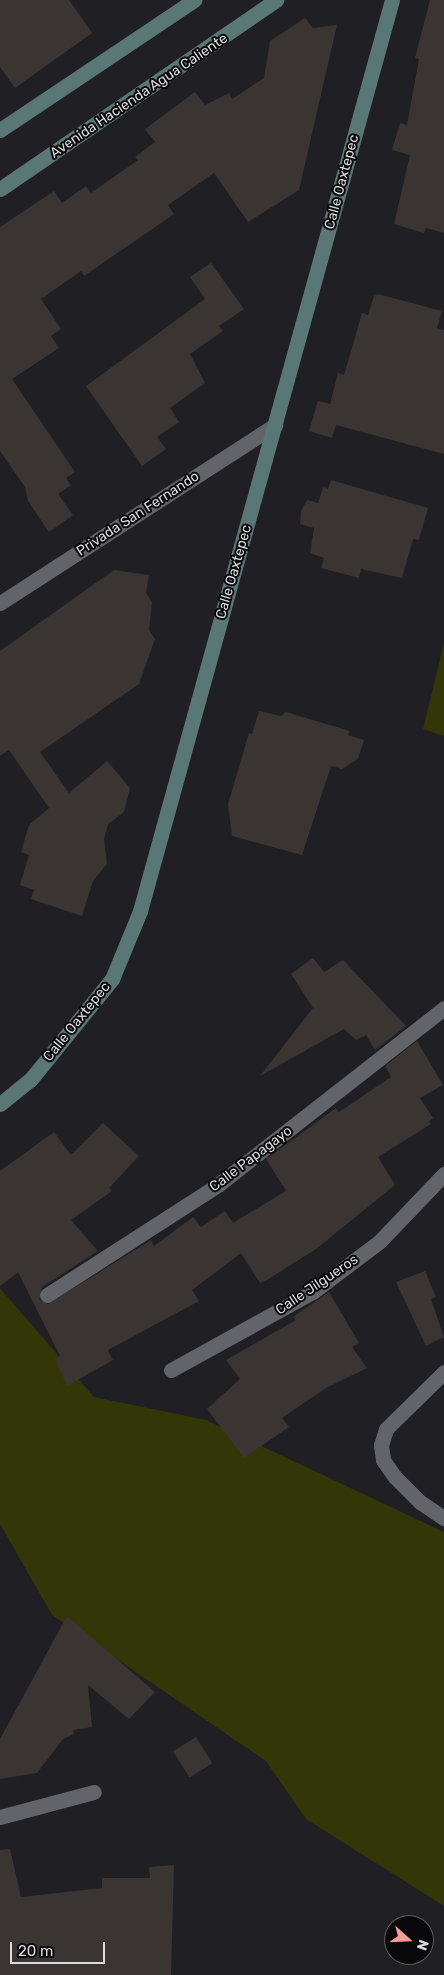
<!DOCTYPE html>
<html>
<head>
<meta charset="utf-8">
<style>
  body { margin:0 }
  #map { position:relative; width:444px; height:1975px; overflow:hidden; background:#1f1f24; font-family:Rubik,sans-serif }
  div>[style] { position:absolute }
  .green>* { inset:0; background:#333607 }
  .building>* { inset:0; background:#3a3533; transform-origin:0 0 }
  .minor>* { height:15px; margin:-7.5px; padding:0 7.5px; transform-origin:7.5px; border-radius:7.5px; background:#636469 }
  .secondary>* { height:15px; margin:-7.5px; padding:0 7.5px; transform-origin:7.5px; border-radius:7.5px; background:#597775 }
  span { translate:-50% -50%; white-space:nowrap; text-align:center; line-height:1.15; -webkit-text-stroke:4px #09090b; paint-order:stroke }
  .street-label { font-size:14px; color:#dbdbde }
  .north { position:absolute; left:384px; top:1915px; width:50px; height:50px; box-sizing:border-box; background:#09090b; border:1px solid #5d5d5f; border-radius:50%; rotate:110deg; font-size:14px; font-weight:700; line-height:20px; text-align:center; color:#dbdbde }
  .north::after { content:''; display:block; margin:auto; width:18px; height:22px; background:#f59c93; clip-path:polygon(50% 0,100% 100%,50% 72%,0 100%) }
  .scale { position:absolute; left:10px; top:1942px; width:95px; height:22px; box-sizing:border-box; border:2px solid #dbdbde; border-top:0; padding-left:6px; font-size:15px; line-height:18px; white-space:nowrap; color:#dbdbde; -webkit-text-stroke:4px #09090b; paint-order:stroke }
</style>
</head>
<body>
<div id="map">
  <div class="green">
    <div style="clip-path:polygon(444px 643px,444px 736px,423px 729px)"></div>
    <div style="clip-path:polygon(0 1288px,94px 1397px,206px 1420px,444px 1532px,444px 1906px,306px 1819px,266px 1761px,52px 1615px,0 1524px)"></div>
  </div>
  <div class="building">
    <div style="clip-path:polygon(0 0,69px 0,92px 33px,15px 88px,0 67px)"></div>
    <div style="clip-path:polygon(430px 0,444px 0,444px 233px,426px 228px,424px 233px,394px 224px,410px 155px,392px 150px,400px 123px,407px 125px,419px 59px,415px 58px)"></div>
    <div style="clip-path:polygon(305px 18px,313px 28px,337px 25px,299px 190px,248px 222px,214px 173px,168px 205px,174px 214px,84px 276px,81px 271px,41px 299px,61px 329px,51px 336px,59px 348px,12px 379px,75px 472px,66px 478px,71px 485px,58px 494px,73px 515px,49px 532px,28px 501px,25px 487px,0 451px,0 227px,54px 191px,62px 203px,86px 186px,91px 193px,138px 160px,135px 157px,155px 142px,145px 129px,195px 92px,205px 105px,229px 93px,232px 99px,264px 78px,270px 41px)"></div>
    <div style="clip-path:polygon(211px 263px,244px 309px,219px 326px,223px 331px,190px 354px,205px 383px,170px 408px,179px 422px,157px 437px,166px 449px,142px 466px,86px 386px,205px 299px,190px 277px)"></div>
    <div style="clip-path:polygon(378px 294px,442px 311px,437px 328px,444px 330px,444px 454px,336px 425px,332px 438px,309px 431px,318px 401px,330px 404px,338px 373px,344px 375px,362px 313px,368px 315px,374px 296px)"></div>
    <div style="clip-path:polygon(331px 480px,428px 508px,419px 540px,413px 539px,402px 578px,361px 569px,359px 578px,321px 568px,324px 558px,310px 553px,314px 528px,300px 524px,301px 511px,307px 500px,318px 503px,323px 487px,328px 489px)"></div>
    <div style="clip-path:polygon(114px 570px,149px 575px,146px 593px,152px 602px,149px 630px,155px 639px,139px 684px,40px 752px,69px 793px,107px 761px,130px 788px,124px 812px,108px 824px,104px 839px,107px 864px,93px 881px,82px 916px,31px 899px,34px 890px,20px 885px,29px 855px,21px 852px,29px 825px,49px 808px,9px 750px,0 756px,0 651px)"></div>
    <div style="clip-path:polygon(259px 711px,281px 716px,286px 712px,350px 731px,348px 735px,364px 740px,358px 759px,342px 769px,331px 766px,302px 855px,232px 836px,228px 804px,249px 733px,252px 734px)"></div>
    <div style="clip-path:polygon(313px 958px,324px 972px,343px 960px,406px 1026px,375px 1050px,366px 1035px,356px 1040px,344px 1029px,260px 1076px,313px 1008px,291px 974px)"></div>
    <div style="clip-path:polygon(417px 1041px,443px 1085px,420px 1098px,433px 1118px,429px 1121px,431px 1124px,378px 1157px,395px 1185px,316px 1249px,267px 1280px,260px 1283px,241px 1253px,192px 1290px,199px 1301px,108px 1350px,113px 1360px,67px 1386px,55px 1358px,60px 1356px,18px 1272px,0 1286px,0 1171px,54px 1132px,71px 1155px,103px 1123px,139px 1156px,109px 1188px,112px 1191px,71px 1220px,98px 1251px,42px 1287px,39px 1300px,48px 1304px,151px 1240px,154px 1246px,193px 1217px,201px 1227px,225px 1211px,233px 1223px,286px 1191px,266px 1159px,336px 1108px,339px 1112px,391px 1077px,385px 1066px)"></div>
    <div style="clip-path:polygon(425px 1271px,436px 1297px,431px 1299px,444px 1337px,426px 1346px,396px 1282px)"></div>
    <div style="clip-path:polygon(329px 1292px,359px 1343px,352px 1347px,367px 1368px,326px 1388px,282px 1418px,289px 1427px,244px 1458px,207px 1409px,240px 1379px,226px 1360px,296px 1320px,293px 1317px)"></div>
    <div style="clip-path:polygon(67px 1616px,155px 1692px,129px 1719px,88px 1685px,92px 1727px,73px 1730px,74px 1734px,63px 1739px,37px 1773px,0 1779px,0 1739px)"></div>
    <div style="left:196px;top:1737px;width:31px;height:27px;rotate:58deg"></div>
    <div style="clip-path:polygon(10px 1849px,21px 1897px,102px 1888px,102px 1878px,150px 1878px,149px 1867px,174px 1865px,171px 1975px,0 1975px,0 1850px)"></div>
  </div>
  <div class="minor">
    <div style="left:0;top:603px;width:328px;rotate:-32.9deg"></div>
    <div style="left:47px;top:1295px;width:205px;rotate:-32.8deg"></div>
    <div style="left:219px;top:1184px;width:286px;rotate:-38deg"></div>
    <div style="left:171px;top:1370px;width:163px;rotate:-28.9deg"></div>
    <div style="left:314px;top:1291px;width:83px;rotate:-37.1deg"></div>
    <div style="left:380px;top:1241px;width:93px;rotate:-46.3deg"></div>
    <div style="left:444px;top:1372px;width:81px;rotate:135.5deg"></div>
    <div style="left:386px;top:1429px;width:17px;rotate:107deg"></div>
    <div style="left:381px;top:1445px;width:15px;rotate:82deg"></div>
    <div style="left:383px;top:1460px;width:21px;rotate:55deg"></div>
    <div style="left:395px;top:1477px;width:35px;rotate:45deg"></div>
    <div style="left:420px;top:1502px;width:29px;rotate:34deg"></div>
    <div style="left:0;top:1817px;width:97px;rotate:-14.9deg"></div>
  </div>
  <div class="secondary">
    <div style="left:0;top:130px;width:234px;rotate:-33.8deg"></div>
    <div style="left:0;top:189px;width:335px;rotate:-34.4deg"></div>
    <div style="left:0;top:1104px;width:40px;rotate:-39deg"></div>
    <div style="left:31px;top:1079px;width:129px;rotate:-51deg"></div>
    <div style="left:112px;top:979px;width:74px;rotate:-67.6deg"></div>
    <div style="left:140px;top:911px;width:945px;rotate:-74.54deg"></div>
  </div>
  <div class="street-label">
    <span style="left:139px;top:96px;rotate:-34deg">Avenida Hacienda Agua Caliente</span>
    <span style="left:342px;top:182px;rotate:-75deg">Calle Oaxtepec</span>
    <span style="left:138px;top:514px;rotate:-33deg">Privada San Fernando</span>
    <span style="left:234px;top:572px;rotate:-74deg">Calle Oaxtepec</span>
    <span style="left:77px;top:1022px;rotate:-51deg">Calle Oaxtepec</span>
    <span style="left:251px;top:1159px;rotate:-37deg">Calle Papagayo</span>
    <span style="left:317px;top:1285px;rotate:-34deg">Calle Jilgueros</span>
  </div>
  <div class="north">N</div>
  <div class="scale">20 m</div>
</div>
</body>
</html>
